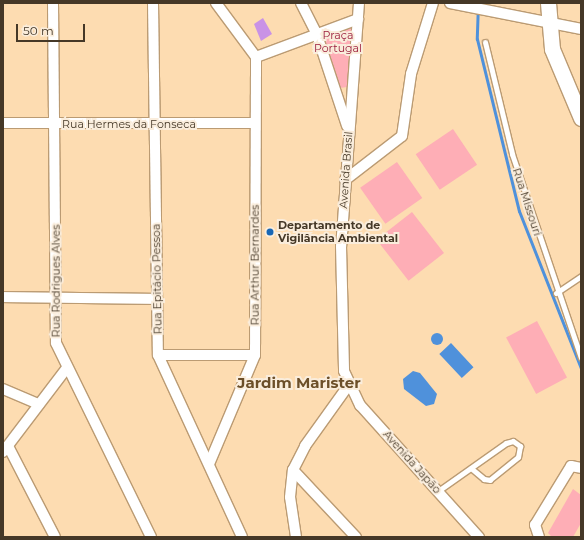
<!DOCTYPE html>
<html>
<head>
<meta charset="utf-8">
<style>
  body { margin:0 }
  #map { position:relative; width:584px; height:540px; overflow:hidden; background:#fddcb1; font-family:Montserrat,sans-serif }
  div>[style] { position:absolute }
  .green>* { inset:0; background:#feaeb6; transform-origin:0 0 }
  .water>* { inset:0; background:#4f91db; transform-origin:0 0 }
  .round { border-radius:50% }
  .stream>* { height:3px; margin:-1.5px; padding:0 1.5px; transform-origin:1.5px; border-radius:1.5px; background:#4f91db }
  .building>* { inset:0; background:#c992e6 }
  .roads { filter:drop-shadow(1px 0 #bb9b73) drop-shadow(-1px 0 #bb9b73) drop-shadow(0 1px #bb9b73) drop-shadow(0 -1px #bb9b73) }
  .service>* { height:5px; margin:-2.5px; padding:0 2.5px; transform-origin:2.5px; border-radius:2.5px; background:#fff }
  .minor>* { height:10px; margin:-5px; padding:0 5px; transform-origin:5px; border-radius:5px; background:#fff }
  .primary>* { height:15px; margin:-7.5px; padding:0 7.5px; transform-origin:7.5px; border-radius:7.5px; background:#fff }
  .dots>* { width:11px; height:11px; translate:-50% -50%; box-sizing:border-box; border:2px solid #faeddc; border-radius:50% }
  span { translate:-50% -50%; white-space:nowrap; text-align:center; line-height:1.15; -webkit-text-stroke:4px #faeddc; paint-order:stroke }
  .park-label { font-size:11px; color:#9b1d3c }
  .street-label { font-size:11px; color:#453827 }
  .poi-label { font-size:11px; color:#453827; font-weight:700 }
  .left { translate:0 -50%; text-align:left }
  .district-label { font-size:15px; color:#6c4f29; font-weight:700 }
  .frame { position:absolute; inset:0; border:4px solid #453827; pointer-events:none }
  .scale { position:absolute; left:16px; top:24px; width:69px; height:18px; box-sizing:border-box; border:2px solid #453827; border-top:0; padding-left:5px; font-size:12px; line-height:14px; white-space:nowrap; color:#453827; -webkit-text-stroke:3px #faeddc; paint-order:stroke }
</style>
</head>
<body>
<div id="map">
  <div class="green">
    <div style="clip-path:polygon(352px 25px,347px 87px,340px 88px,323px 36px)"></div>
    <div style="left:453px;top:129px;width:43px;height:45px;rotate:56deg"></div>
    <div style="left:397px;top:162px;width:44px;height:45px;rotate:55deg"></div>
    <div style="left:412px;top:212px;width:52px;height:45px;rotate:52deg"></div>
    <div style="left:537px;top:321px;width:64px;height:35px;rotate:62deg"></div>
    <div style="clip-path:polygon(573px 489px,581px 495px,581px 523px,573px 537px,552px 537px,548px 533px)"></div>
  </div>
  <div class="water">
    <div class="round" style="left:431px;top:333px;width:12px;height:12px"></div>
    <div style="left:451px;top:343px;width:33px;height:16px;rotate:47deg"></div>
    <div style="clip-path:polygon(413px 371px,420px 373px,437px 394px,434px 404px,426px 406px,404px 389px,403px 379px)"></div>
  </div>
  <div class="stream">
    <div style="left:478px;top:3px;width:36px;rotate:92deg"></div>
    <div style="left:477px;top:39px;width:177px;rotate:76.3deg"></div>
    <div style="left:519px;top:211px;width:169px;rotate:68.5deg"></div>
  </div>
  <div class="building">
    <div style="clip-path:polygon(263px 18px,272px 34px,261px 41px,254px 24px)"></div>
  </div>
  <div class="roads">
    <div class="service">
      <div style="left:485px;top:42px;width:115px;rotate:76.4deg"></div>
      <div style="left:512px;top:154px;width:215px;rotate:71.3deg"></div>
      <div style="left:556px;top:293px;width:30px;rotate:-34deg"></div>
      <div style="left:438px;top:491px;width:83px;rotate:-35.2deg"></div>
      <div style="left:506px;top:443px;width:7px;rotate:-16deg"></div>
      <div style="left:513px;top:441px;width:9px;rotate:36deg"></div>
      <div style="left:520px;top:446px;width:11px;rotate:100deg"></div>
      <div style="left:518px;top:457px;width:36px;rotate:141deg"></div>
      <div style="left:490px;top:480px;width:6px;rotate:-171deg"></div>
      <div style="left:484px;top:479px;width:17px;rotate:-140deg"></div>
    </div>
    <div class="minor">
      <div style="left:53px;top:3px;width:340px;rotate:89.5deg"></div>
      <div style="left:56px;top:343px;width:216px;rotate:63.9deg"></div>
      <div style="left:153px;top:3px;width:352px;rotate:89.2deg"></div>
      <div style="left:158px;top:355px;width:200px;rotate:65.2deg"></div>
      <div style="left:216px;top:3px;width:67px;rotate:53.5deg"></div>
      <div style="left:301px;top:3px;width:33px;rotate:63deg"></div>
      <div style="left:316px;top:32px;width:99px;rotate:71.7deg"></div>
      <div style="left:359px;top:3px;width:244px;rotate:94.2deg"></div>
      <div style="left:341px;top:246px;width:125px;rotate:88.6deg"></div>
      <div style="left:344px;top:371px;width:38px;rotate:65deg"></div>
      <div style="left:360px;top:405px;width:178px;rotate:48deg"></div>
      <div style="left:450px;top:3px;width:134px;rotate:11.2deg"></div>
      <div style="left:256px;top:57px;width:109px;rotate:-20.4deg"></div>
      <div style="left:3px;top:123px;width:252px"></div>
      <div style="left:345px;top:180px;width:72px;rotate:-37.7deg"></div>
      <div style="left:402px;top:136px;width:63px;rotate:-81.7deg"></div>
      <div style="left:411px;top:74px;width:74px;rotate:-72.8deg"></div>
      <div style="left:3px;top:297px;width:154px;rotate:0.7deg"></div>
      <div style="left:158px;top:355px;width:97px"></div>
      <div style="left:3px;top:389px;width:39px;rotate:23deg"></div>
      <div style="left:8px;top:446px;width:102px;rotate:62.7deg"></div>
      <div style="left:3px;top:452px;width:104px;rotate:-52.8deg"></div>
      <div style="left:209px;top:464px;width:118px;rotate:-67.1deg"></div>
      <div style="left:255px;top:355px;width:298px;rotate:-89.8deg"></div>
      <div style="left:293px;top:470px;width:92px;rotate:46.8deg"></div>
      <div style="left:296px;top:537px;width:40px;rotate:-98.5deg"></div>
      <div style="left:290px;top:497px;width:27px;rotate:-84deg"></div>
      <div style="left:293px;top:470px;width:27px;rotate:-63deg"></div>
      <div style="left:305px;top:446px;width:74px;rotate:-54.4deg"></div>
      <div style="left:539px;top:537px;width:13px;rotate:-108deg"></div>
      <div style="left:535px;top:525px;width:69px;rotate:-58.6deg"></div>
      <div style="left:571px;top:466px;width:10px;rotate:11deg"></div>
    </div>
    <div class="primary">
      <div style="left:548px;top:3px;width:46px;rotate:85deg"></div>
      <div style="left:552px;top:49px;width:75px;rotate:67.2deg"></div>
    </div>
  </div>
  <div class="dots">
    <div style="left:270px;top:232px;background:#1867b5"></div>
  </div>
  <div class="park-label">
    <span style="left:338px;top:42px">Praça<br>Portugal</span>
  </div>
  <div class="street-label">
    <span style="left:129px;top:124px">Rua Hermes da Fonseca</span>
    <span style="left:346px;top:170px;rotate:-86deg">Avenida Brasil</span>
    <span style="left:527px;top:202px;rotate:72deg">Rua Missouri</span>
    <span style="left:255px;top:265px;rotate:-90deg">Rua Arthur Bernardes</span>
    <span style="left:157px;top:279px;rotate:-91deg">Rua Epitácio Pessoa</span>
    <span style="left:56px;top:281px;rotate:-90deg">Rua Rodrigues Alves</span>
    <span style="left:412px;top:462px;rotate:48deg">Avenida Japão</span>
  </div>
  <div class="poi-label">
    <span class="left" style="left:278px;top:232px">Departamento de<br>Vigilância Ambiental</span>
  </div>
  <div class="district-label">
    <span style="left:299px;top:383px">Jardim Marister</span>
  </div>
  <div class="frame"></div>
  <div class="scale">50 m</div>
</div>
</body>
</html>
